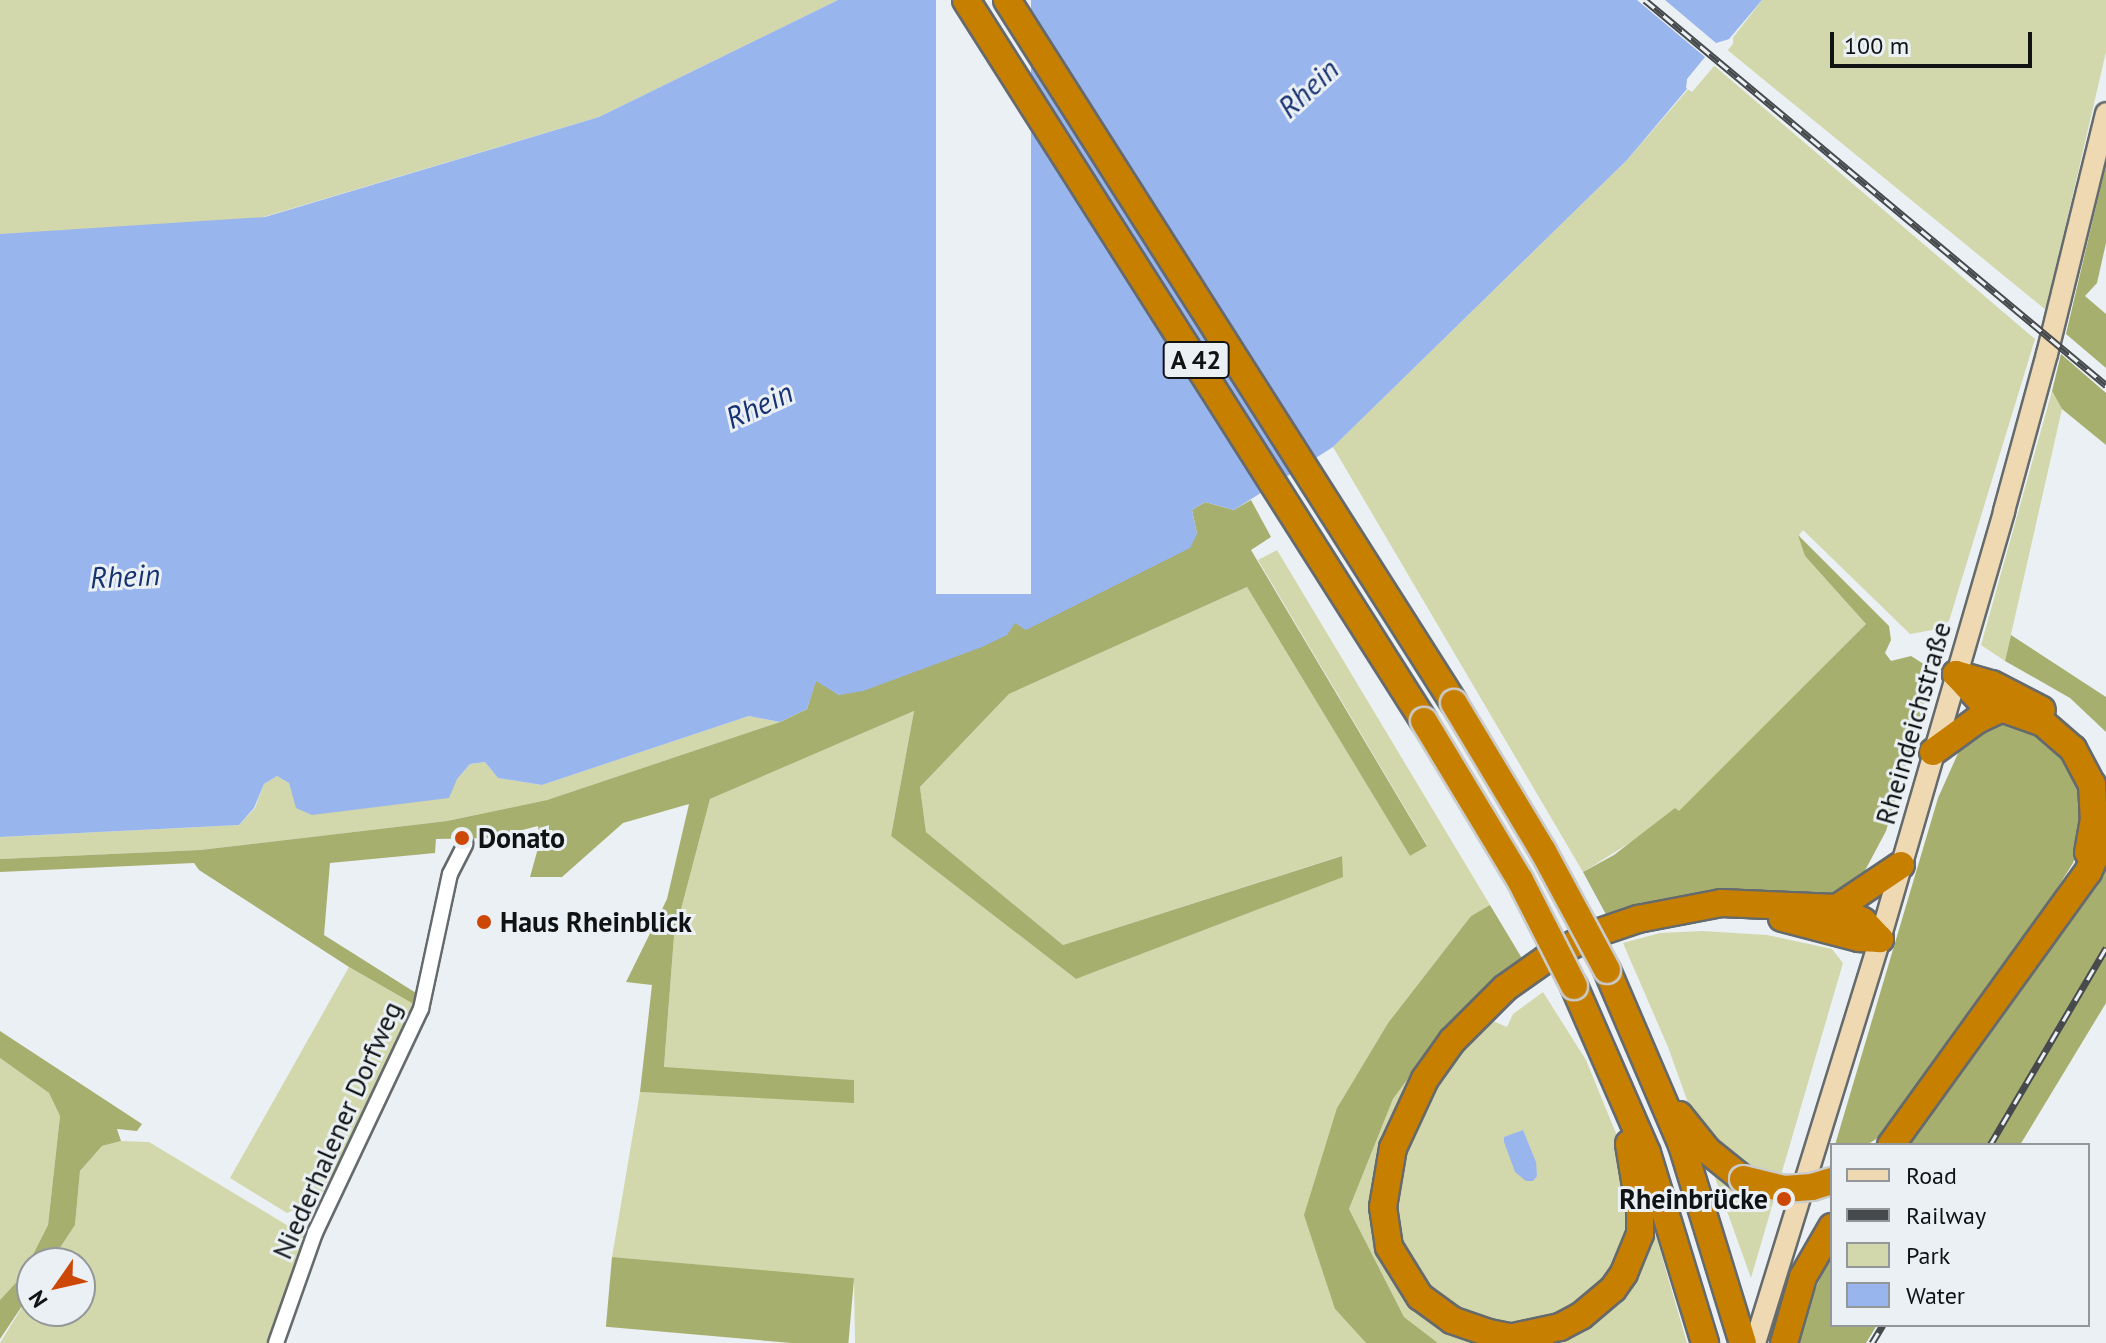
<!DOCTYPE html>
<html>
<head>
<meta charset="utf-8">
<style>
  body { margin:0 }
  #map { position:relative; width:2106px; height:1343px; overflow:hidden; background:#eaf0f4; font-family:"PT Sans",sans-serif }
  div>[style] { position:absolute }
  .green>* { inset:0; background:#d2d8ab }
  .forest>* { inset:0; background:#a7af6f; transform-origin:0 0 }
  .water>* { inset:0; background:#99b5ed }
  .pier>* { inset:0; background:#eaf0f4; transform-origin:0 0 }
  .roads { filter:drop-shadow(2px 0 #656a6d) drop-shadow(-2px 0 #656a6d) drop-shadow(0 2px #656a6d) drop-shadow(0 -2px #656a6d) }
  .street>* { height:14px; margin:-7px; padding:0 7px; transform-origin:7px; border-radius:7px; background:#fff }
  .secondary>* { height:20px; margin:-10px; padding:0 10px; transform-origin:10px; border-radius:10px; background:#eed9b2 }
  .highway>* { height:26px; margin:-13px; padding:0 13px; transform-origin:13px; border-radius:13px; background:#c77f00 }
  .rail>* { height:7px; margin-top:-3.5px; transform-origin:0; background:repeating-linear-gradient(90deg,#eaf0f4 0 12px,#474a4c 0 24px); box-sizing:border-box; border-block:2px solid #474a4c }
  .bridges { filter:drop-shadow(2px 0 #cacbcb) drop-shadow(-2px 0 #cacbcb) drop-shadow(0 2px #cacbcb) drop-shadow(0 -2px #cacbcb) }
  .highway-bridge>* { height:26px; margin:-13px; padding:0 13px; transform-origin:13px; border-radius:13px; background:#c77f00 }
  .dots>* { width:22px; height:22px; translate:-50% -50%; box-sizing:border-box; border:4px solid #eaf0f4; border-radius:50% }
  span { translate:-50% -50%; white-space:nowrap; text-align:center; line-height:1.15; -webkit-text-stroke:6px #eaf0f4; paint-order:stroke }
  .shield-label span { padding:2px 6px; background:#eaf0f4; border:2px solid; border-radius:6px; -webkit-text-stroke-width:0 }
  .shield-label { font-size:26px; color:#101214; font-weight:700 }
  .street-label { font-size:28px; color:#101214 }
  .poi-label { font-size:28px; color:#101214; font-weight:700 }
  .left { translate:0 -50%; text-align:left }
  .right { translate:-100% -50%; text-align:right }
  .water-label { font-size:30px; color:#173272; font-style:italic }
  .legend { position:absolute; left:1830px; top:1143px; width:260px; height:184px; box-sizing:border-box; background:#eaf0f4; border:2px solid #93979a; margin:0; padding:10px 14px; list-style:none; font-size:24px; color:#101214 }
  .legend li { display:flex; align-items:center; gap:16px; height:40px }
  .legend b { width:40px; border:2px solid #93979a }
  .north { position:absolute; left:16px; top:1247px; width:80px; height:80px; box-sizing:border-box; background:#eaf0f4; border:2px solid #93979a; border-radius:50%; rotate:236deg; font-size:22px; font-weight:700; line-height:32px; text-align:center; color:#101214 }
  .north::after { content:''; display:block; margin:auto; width:28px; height:36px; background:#cd4706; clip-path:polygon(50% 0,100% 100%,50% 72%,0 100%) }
  .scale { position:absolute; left:1830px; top:32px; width:202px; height:36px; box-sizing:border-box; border:4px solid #101214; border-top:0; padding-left:10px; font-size:24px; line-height:28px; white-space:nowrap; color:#101214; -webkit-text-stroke:6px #eaf0f4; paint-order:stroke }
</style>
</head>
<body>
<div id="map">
  <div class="green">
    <div style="clip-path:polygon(0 0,838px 0,599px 117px,260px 218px,0 237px)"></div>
    <div style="clip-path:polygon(1762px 0,2106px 0,2106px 52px,2046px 310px,1725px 48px)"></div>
    <div style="clip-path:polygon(1711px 63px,2035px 339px,1949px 621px,1938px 629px,1910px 634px,1803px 530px,1799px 535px,1805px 556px,1866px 624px,1679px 812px,1583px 872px,1333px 447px,1627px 160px)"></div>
    <div style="clip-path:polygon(2052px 391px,2062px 409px,2005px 661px,1981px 645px)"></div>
    <div style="clip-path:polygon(1277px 550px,1490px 905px,1471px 916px,1388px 1023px,1337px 1108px,1335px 1309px,1366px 1343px,855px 1343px,854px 1279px,612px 1257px,640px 1092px,854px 1102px,854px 1080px,664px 1068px,674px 936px,710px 799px,914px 711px,891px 836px,1076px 979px,1342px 877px,1341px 856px,1063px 945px,926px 832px,920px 787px,1009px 694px,1247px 587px,1410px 856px,1427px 845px,1258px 560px)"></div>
    <div style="clip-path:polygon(749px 716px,780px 722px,547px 800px,447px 821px,200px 850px,0 859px,0 837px,239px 825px,255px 808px,264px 784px,277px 776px,289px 783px,297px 808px,457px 779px,470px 764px,485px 762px,498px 778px,542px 785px)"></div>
    <div style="clip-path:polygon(1702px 931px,1767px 935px,1832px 949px,1843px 963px,1751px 1278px,1668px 1047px,1623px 943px,1660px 933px)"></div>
    <div style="clip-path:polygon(349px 967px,417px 1006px,382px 1090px,323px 1196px,287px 1213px,230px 1178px)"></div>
    <div style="clip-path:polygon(1543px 992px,1586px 1060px,1651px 1219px,1687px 1343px,1438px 1343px,1404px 1317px,1349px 1209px,1393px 1099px,1452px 1019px,1474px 1001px,1486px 1018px,1507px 1027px,1513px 1014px)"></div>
    <div style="clip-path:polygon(0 1058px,49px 1093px,60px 1116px,48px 1225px,22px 1276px,0 1300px)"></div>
    <div style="clip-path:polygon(121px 1141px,149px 1142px,305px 1236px,268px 1343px,0 1343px,32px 1291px,32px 1311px,80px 1311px,80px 1263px,50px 1263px,75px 1225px,80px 1171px,102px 1146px)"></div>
  </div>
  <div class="forest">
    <div style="clip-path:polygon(2106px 164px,2106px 243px,2097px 283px,2085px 296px,2106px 314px,2106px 368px,2066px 334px)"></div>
    <div style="clip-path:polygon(2061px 354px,2106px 393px,2106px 445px,2062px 409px,2052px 391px)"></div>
    <div style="clip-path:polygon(1251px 500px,1271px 537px,1251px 550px,1427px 846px,1410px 856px,1247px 587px,1009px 694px,920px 787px,926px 832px,1063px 945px,1342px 856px,1343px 877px,1076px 979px,891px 836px,914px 711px,710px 799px,674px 936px,664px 1067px,854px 1080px,854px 1103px,640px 1092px,652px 985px,626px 982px,667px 899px,689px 804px,623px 823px,562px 877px,530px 877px,540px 841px,538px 826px,491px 838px,436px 839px,435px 853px,330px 863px,324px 935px,416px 993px,417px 1006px,349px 967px,199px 870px,194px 863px,0 872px,0 859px,200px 850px,447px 821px,547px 800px,780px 722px,807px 709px,816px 680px,839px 695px,1016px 622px,1197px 534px,1192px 510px,1205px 502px,1234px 510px)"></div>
    <div style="clip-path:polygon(1798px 535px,1889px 626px,1891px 640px,1885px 653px,1891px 661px,1911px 656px,1930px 668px,1924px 705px,1886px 831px,1860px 880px,1844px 898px,1609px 920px,1583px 872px,1614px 855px,1675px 808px,1679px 811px,1866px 624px,1805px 556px)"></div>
    <div style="clip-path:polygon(2011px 635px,2106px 697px,2106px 732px,2070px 698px,2005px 661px)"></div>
    <div style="clip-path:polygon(2022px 723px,2056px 743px,2085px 797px,2082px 836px,2073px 863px,2041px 914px,1879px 1137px,1867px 1145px,1835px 1145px,1938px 798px,1964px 740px,1990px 726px)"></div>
    <div style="clip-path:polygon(2106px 859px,2106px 1003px,2020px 1145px,1908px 1145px)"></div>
    <div style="clip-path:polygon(1490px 905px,1523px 960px,1452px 1019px,1393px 1099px,1349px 1209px,1404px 1317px,1438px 1343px,1366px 1343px,1335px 1309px,1304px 1215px,1337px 1108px,1388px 1023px,1471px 916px)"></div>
    <div style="clip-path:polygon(0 1031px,142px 1124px,137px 1131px,117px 1129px,121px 1141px,102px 1146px,80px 1171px,75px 1225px,50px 1263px,32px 1263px,32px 1291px,0 1339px,0 1300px,22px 1276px,48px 1225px,60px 1116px,49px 1093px,0 1058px)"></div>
    <div style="clip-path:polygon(1832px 1254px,1832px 1325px,1877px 1325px,1866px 1343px,1796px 1343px,1809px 1302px)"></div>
    <div style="left:612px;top:1257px;width:243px;height:70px;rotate:5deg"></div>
  </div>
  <div class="water">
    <div style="clip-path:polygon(838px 0,1762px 0,1627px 160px,1333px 447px,1234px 510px,1205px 502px,1192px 510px,1197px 534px,1190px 548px,1026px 630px,1015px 623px,1007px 635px,982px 647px,863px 691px,839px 695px,816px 681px,807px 709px,780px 722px,749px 716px,542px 785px,498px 778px,485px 762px,470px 764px,457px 779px,449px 798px,312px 815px,296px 808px,289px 783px,277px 776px,264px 784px,254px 808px,239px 825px,0 837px,0 234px,265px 217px,599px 117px)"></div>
    <div style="clip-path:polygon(1523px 1130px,1536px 1162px,1537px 1176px,1533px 1181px,1526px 1181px,1515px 1172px,1504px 1142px,1504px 1137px)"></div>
  </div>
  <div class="pier">
    <div style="left:936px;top:0;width:95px;height:594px"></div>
    <div style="clip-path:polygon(1637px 0,1665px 0,1716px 43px,1733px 38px,1733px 44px,1692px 92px,1686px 88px,1687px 79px,1705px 57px)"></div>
  </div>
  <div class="roads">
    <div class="street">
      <div style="left:276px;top:1343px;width:117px;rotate:-70.5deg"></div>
      <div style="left:315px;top:1233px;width:248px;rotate:-64.7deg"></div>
      <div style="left:421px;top:1009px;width:138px;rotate:-77.9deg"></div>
      <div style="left:450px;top:874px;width:34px;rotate:-63deg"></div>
    </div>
    <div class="secondary">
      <div style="left:1755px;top:1343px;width:423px;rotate:-72.8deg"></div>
      <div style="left:1880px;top:939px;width:446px;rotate:-73.8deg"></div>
      <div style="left:2004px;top:511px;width:163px;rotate:-74.7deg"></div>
      <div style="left:2047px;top:354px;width:248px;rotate:-76.2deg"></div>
    </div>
    <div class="highway">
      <div style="left:966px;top:0;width:854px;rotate:57.58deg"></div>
      <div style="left:1007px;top:0;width:833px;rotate:57.55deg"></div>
      <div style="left:1956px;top:674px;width:37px;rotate:47deg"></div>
      <div style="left:1981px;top:701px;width:66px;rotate:19.5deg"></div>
      <div style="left:2043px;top:723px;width:40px;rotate:41deg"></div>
      <div style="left:2073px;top:749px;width:40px;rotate:62deg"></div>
      <div style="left:2092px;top:784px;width:35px;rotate:87deg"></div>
      <div style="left:2094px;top:819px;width:34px;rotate:100deg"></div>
      <div style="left:1956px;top:674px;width:37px;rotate:16deg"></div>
      <div style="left:1992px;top:684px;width:56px;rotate:27.5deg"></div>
      <div style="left:1933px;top:752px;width:54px;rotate:-36deg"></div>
      <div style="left:1977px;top:720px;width:23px;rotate:-25deg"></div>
      <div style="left:1837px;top:908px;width:77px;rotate:-33.9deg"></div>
      <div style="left:1782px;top:918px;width:80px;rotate:14.6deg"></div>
      <div style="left:1859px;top:938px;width:21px;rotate:3deg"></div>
      <div style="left:1607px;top:970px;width:190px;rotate:66.8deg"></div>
      <div style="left:1682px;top:1145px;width:207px;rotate:72.9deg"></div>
      <div style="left:1574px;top:986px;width:182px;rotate:66.4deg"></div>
      <div style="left:1647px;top:1153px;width:199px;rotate:73deg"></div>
      <div style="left:1679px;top:1115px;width:46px;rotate:51.1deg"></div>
      <div style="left:1708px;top:1151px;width:45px;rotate:38.7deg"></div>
      <div style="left:1891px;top:1145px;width:337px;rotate:-54.2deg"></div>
      <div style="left:2088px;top:872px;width:42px;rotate:-64.7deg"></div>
      <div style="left:1518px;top:1336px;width:43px;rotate:-12.1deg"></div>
      <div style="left:1560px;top:1327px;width:24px;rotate:-28deg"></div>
      <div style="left:1581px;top:1316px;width:42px;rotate:-40.2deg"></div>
      <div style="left:1613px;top:1289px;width:19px;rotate:-55deg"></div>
      <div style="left:1624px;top:1273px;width:42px;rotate:-67.7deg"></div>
      <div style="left:1640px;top:1234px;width:24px;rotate:-90deg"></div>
      <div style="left:1640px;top:1210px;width:67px;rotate:-99.5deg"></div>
      <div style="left:1540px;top:1343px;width:52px;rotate:-168.9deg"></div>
      <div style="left:1489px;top:1333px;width:39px;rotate:-161deg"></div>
      <div style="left:1452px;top:1320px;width:39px;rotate:-144deg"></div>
      <div style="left:1420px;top:1297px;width:59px;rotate:-121.8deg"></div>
      <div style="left:1389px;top:1247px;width:40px;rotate:-98.5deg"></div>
      <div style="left:1383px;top:1207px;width:60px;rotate:-80.4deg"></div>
      <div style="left:1393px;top:1148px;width:76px;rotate:-65.1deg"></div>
      <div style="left:1425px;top:1079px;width:47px;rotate:-54.6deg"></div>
      <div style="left:1452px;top:1041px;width:75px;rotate:-45deg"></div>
      <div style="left:1505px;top:988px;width:50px;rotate:-35.3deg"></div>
      <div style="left:1546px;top:959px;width:51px;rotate:-28.1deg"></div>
      <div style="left:1591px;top:935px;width:50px;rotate:-18.8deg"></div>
      <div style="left:1638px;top:919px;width:85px;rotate:-10.9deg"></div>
      <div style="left:1721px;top:903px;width:116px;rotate:2.5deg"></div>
      <div style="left:1837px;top:908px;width:29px;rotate:27deg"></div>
      <div style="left:1863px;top:921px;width:25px;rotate:47deg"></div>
      <div style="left:1784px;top:1343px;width:69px;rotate:-73.9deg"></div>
      <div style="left:1803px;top:1277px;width:58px;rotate:-59.9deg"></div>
    </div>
  </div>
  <div class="rail">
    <div style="left:1645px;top:0;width:601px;rotate:39.87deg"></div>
    <div style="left:1990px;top:1145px;width:229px;rotate:-59.5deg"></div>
    <div style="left:1872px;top:1343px;width:21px;rotate:-59deg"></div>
  </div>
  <div class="bridges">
    <div class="highway-bridge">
      <div style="left:1454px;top:703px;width:173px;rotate:59deg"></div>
      <div style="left:1543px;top:851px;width:135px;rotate:61.7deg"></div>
      <div style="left:1424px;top:721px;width:186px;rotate:58.9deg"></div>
      <div style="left:1520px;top:880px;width:119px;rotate:63deg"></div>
      <div style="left:1743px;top:1179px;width:42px;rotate:13.7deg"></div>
      <div style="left:1784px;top:1189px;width:28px;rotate:-4deg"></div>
      <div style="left:1812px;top:1187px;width:21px;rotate:-17deg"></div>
    </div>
  </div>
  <div class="dots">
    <div style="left:462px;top:838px;background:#cd4706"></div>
    <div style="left:484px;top:922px;background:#cd4706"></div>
    <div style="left:1784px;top:1199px;background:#cd4706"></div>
  </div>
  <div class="shield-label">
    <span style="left:1196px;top:360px">A 42</span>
  </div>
  <div class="street-label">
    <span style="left:1913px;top:723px;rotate:-74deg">Rheindeichstraße</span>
    <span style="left:337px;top:1130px;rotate:-66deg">Niederhalener Dorfweg</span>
  </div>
  <div class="poi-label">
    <span class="left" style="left:478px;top:838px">Donato</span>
    <span class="left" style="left:500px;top:922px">Haus Rheinblick</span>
    <span class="right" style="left:1768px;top:1199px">Rheinbrücke</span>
  </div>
  <div class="water-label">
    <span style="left:1308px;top:88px;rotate:-43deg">Rhein</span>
    <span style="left:759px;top:405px;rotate:-25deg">Rhein</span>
    <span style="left:125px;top:576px;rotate:-3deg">Rhein</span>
  </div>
  <ul class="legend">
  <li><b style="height:10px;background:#eed9b2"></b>Road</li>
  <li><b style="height:10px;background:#474a4c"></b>Railway</li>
  <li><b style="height:22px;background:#d2d8ab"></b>Park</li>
  <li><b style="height:22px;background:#99b5ed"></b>Water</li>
  </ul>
  <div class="north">N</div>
  <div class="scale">100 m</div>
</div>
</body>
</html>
